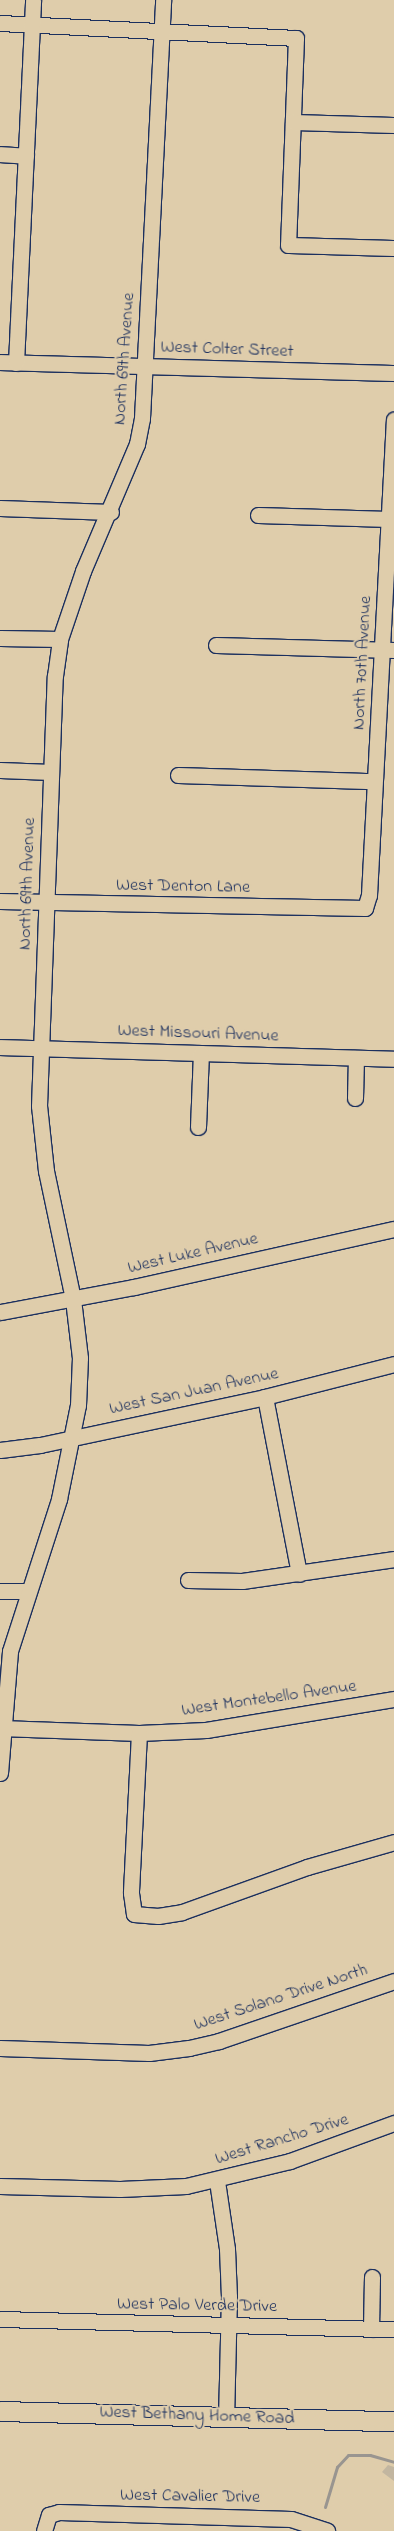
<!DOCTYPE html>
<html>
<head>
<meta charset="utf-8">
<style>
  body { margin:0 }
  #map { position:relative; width:394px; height:2531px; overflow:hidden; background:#dfcdab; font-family:"Indie Flower",sans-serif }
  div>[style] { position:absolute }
  .green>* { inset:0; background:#c2b6a0 }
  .stream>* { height:3px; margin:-1.5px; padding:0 1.5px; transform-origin:1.5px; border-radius:1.5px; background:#999590 }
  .roads { filter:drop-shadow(1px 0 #1b2f5e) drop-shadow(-1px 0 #1b2f5e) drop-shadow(0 1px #1b2f5e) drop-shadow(0 -1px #1b2f5e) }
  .minor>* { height:15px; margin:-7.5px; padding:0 7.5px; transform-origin:7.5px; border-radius:7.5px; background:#dfcdab }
  .major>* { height:19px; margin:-9.5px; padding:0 9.5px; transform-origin:9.5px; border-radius:9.5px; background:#dfcdab }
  span { translate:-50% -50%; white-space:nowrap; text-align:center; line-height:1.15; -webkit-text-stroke:4px #dfcdab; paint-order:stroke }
  .street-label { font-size:18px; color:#1b2f5e }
</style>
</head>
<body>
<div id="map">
  <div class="green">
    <div style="clip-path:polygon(388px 2465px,394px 2467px,394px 2481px,382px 2472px)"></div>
  </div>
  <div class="stream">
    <div style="left:325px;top:2507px;width:42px;rotate:-73.3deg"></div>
    <div style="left:337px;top:2467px;width:16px;rotate:-47deg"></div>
    <div style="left:348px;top:2455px;width:22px"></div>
    <div style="left:370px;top:2455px;width:25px;rotate:16deg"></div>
  </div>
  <div class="roads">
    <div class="minor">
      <div style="left:0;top:23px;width:296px;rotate:2.9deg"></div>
      <div style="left:296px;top:38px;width:207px;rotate:92.2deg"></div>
      <div style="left:288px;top:245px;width:106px;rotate:1.6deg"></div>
      <div style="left:293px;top:122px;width:101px;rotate:1.7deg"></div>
      <div style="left:0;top:154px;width:26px;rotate:4deg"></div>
      <div style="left:0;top:362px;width:394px;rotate:1.6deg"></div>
      <div style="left:16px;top:363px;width:363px;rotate:-87.3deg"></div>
      <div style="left:0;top:508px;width:111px;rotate:2.1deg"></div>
      <div style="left:258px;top:515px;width:131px;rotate:1.7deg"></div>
      <div style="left:0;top:638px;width:60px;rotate:1deg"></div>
      <div style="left:216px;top:645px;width:178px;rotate:1.6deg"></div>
      <div style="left:0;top:770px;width:51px;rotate:2.2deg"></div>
      <div style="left:178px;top:775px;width:196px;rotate:1.8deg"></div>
      <div style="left:0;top:901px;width:365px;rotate:1.1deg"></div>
      <div style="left:365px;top:908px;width:14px;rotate:-73deg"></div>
      <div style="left:369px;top:895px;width:476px;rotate:-87deg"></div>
      <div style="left:0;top:1047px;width:394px;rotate:1.7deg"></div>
      <div style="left:355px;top:1098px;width:40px;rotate:-88.6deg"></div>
      <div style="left:198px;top:1127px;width:74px;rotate:-87.7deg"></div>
      <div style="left:0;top:1312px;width:136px;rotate:-10.6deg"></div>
      <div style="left:134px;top:1287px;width:266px;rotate:-12.6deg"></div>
      <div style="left:265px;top:1397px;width:180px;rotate:79.1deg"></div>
      <div style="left:0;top:1450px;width:40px;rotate:-7.1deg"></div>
      <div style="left:40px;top:1445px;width:230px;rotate:-12deg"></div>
      <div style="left:265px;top:1397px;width:133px;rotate:-14.3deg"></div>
      <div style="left:188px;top:1580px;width:54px;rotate:1.1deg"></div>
      <div style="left:242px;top:1581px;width:154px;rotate:-8.2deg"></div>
      <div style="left:0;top:1591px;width:27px"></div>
      <div style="left:0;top:1728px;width:139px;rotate:2.1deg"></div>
      <div style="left:139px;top:1733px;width:67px;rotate:-2.6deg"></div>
      <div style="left:206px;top:1730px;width:191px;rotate:-9.4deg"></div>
      <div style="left:139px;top:1733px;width:160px;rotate:92.9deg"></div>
      <div style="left:131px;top:1893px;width:21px;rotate:82deg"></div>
      <div style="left:134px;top:1914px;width:24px;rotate:5deg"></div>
      <div style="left:158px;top:1916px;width:24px;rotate:-9deg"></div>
      <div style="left:182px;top:1912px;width:133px;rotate:-19.8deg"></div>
      <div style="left:307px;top:1867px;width:91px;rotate:-16deg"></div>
      <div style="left:0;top:1773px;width:122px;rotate:-85.3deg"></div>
      <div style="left:10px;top:1651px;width:160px;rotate:-72.1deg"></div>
      <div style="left:59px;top:1499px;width:96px;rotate:-78.6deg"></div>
      <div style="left:78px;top:1405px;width:47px;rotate:-87.6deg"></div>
      <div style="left:80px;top:1358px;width:59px;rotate:-96.8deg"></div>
      <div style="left:73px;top:1299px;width:131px;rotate:-101.9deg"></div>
      <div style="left:46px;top:1171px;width:65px;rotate:-96.1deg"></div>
      <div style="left:39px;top:1106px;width:430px;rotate:-87.9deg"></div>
      <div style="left:55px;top:676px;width:37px;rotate:-82deg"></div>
      <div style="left:60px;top:639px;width:72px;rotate:-71.3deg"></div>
      <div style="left:83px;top:571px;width:138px;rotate:-67deg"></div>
      <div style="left:137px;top:444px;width:26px;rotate:-79deg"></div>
      <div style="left:142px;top:418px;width:419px;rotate:-87.1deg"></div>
      <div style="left:0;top:2048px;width:149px;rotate:1.9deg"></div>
      <div style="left:149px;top:2053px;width:40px;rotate:-7.1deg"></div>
      <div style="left:189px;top:2048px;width:31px;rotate:-13deg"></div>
      <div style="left:219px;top:2041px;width:185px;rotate:-18.9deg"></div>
      <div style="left:217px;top:2181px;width:69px;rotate:81.6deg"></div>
      <div style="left:227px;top:2249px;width:48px;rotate:87.6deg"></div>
      <div style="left:229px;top:2297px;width:121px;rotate:91.4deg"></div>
      <div style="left:0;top:2186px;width:120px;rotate:1.4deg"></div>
      <div style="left:120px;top:2189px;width:66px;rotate:-2.6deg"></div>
      <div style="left:186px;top:2186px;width:107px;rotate:-13.5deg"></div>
      <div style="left:290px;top:2161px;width:111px;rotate:-20.1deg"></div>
      <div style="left:0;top:2319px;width:394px;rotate:1.5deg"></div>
      <div style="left:371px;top:2329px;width:52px;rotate:-88.9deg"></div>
      <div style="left:44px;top:2531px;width:17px;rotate:-73deg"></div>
      <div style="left:49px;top:2515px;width:10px;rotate:-17deg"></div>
      <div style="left:59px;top:2512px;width:232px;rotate:1.7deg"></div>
      <div style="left:291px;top:2519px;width:38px;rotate:18deg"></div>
    </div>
    <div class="major">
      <div style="left:0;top:2411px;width:394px;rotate:1.5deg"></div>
    </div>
  </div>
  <div class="street-label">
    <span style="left:227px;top:350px;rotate:2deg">West Colter Street</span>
    <span style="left:125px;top:359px;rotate:-86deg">North 69th Avenue</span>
    <span style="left:363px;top:663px;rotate:-87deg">North 70th Avenue</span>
    <span style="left:28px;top:884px;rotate:-88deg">North 69th Avenue</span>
    <span style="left:183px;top:887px;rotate:1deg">West Denton Lane</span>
    <span style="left:198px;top:1034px;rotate:2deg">West Missouri Avenue</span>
    <span style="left:193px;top:1254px;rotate:-13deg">West Luke Avenue</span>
    <span style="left:194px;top:1392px;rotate:-12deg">West San Juan Avenue</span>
    <span style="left:269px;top:1699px;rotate:-8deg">West Montebello Avenue</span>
    <span style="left:281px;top:1998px;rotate:-18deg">West Solano Drive North</span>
    <span style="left:282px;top:2140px;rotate:-17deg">West Rancho Drive</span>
    <span style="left:197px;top:2306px;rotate:1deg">West Palo Verde Drive</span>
    <span style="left:197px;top:2416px;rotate:2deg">West Bethany Home Road</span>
    <span style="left:190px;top:2497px;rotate:1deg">West Cavalier Drive</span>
  </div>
</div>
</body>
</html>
